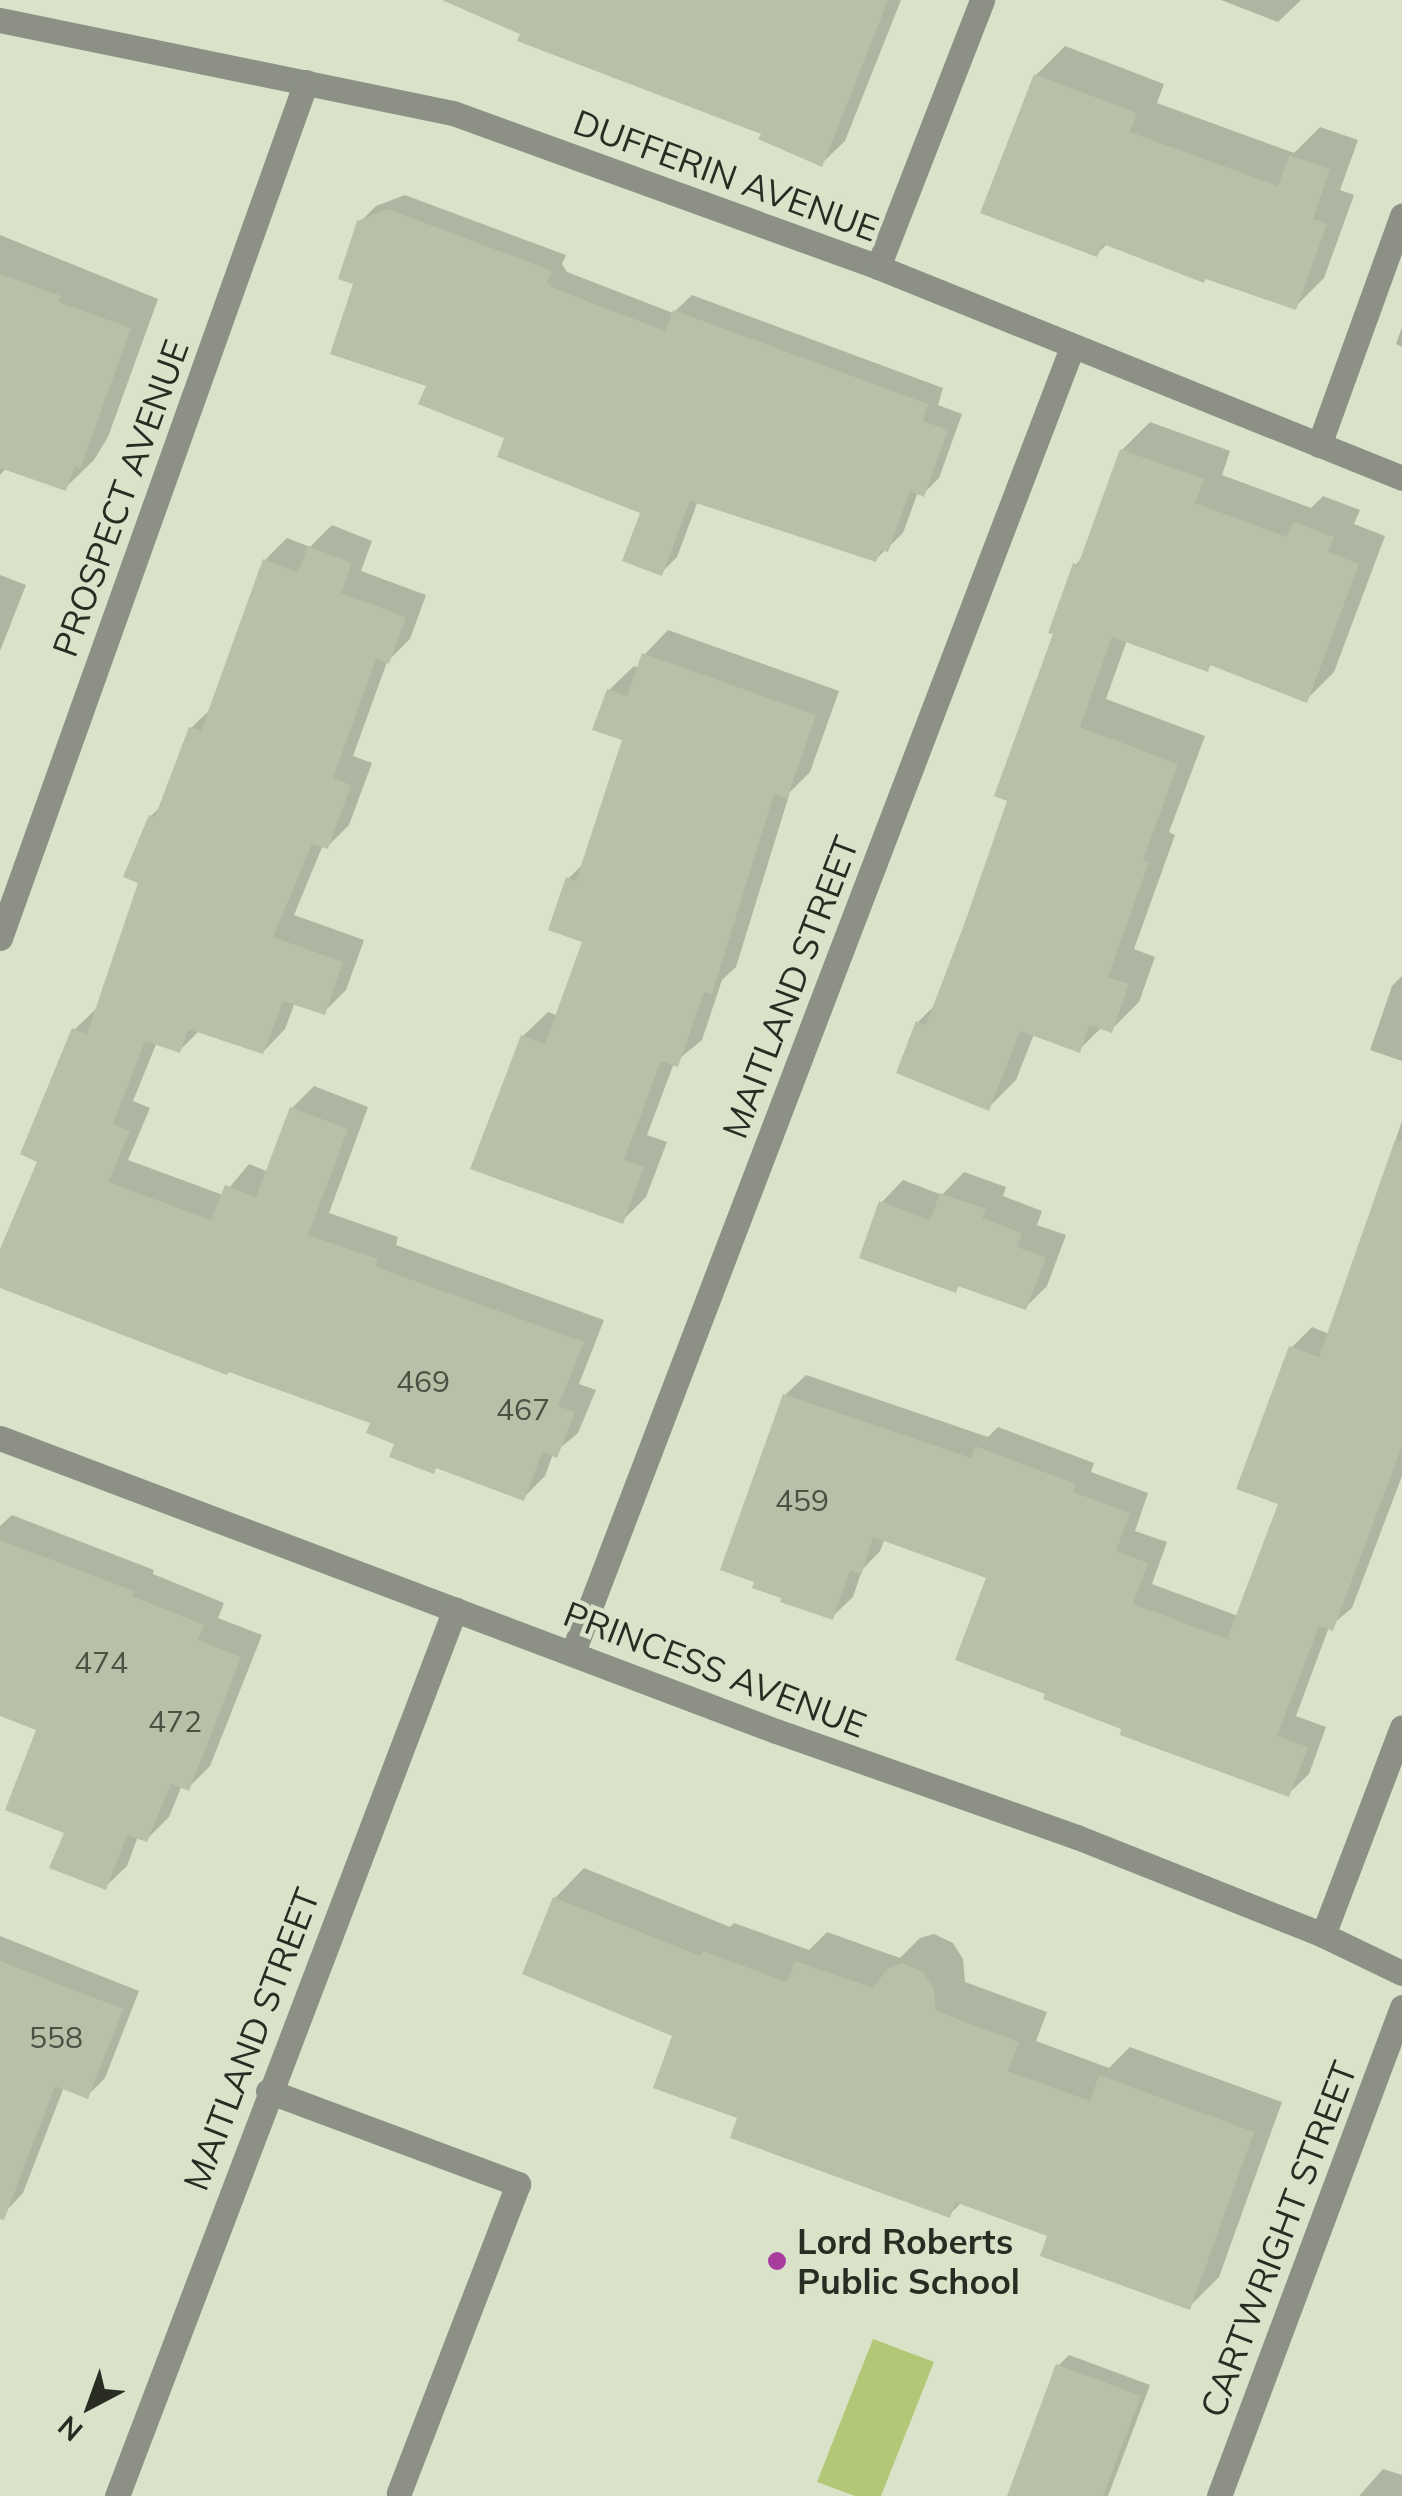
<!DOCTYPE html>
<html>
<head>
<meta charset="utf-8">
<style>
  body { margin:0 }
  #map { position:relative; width:1402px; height:2496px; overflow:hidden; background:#dae3c9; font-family:Mulish,sans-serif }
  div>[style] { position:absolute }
  .green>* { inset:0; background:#b2c877 }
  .shadow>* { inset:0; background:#0003 }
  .building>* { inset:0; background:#b8c0a8 }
  .lane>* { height:25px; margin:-12.5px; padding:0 12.5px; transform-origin:12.5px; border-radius:12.5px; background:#8c9085 }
  .street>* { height:25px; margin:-12.5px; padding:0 12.5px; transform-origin:12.5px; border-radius:12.5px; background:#8c9085 }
  .dots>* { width:28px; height:28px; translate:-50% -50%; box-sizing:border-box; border:5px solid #dae3c9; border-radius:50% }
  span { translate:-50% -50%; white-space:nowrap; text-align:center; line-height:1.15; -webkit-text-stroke:9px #dae3c9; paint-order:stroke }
  .number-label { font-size:30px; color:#4d5144 }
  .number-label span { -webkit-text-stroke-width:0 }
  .street-label { font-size:35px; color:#292c23 }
  .poi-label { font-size:35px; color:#292c23; font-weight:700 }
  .left { translate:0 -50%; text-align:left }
  .north { position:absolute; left:40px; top:2356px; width:100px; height:100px; -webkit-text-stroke:8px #dae3c9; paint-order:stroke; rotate:221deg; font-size:28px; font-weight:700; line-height:40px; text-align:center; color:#292c23 }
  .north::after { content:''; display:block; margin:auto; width:35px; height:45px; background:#292c23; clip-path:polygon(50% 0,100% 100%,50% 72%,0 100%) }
</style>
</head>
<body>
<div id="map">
  <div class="green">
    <div style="clip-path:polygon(873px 2339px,934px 2362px,881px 2496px,855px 2496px,817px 2482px)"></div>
  </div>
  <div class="shadow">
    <div style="clip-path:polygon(448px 0,901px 0,845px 141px,821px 164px,764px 133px)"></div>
    <div style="clip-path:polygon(1221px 0,1301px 0,1278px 22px)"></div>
    <div style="clip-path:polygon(1065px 46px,1164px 84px,1157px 103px,1294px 153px,1320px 127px,1358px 140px,1340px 190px,1354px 195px,1324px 278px,1295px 307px,1108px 243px,1097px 254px,1036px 75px)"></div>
    <div style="clip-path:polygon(405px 195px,566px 255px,562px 264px,567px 272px,673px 313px,692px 295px,943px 388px,938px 405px,962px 414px,939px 478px,923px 494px,918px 492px,903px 533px,876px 559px,698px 501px,677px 557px,661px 573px,644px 512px,507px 437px,429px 384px,356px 282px,359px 223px,376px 206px)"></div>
    <div style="clip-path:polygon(0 235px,158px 299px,108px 437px,94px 460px,65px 488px,7px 467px,0 475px)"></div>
    <div style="clip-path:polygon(1402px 327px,1402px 347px,1396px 344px)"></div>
    <div style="clip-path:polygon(1150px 422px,1230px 451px,1222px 475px,1311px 508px,1323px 496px,1360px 510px,1354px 524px,1385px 536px,1334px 672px,1306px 700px,1212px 664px,1207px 669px,1127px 640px,1106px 699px,1205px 736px,1169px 832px,1175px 835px,1134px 949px,1155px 957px,1139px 1002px,1111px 1030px,1102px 1027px,1079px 1050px,1034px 1034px,1016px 1080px,988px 1108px,918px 1022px,936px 1004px,1010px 800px,1075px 565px,1085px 555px,1122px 450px)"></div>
    <div style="clip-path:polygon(332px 525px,372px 541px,361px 571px,426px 595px,410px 639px,387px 662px,353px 756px,372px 763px,349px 825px,327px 847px,323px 845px,294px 915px,364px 940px,346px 990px,324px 1012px,295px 1002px,285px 1029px,263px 1052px,200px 1030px,180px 1050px,157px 1042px,133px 1101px,150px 1108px,128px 1160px,223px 1195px,249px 1164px,269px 1172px,292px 1108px,314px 1086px,368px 1107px,329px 1213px,398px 1237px,396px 1245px,604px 1320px,579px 1384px,596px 1390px,578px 1433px,553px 1454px,545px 1476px,523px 1498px,438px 1466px,433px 1471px,373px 1421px,0 1272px,0 1256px,40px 1161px,74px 1030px,97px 1008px,141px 882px,151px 816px,163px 804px,191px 728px,212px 708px,265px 560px,287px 538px,310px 547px)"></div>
    <div style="clip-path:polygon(0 575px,26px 585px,0 651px)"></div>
    <div style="clip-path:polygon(668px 630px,839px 691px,810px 772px,790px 792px,736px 967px,722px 980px,702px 1040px,674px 1063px,647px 1135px,667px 1142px,646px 1197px,622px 1221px,523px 1036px,548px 1012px,558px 1016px,585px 940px,568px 879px,585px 862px,625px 739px,609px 690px,634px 666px,639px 668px,644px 655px)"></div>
    <div style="clip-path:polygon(1402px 976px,1402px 1061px,1370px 1050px,1392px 986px)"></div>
    <div style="clip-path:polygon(1402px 1121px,1402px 1476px,1352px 1608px,1329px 1627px,1296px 1716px,1326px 1727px,1309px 1774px,1288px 1794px,1048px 1693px,989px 1577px,885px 1538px,880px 1551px,862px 1570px,853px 1597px,832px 1617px,785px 1395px,806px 1375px,988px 1437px,998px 1427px,1094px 1463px,1091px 1472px,1148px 1493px,1135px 1531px,1167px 1542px,1152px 1584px,1238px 1616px,1282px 1502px,1292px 1347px,1312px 1327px,1329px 1334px)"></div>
    <div style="clip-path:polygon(964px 1172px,1006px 1187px,1003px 1196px,1042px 1211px,1037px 1225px,1066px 1235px,1047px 1286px,1025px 1308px,961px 1284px,955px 1290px,882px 1202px,903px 1180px,942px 1195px)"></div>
    <div style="clip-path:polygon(12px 1515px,154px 1570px,153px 1574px,224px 1603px,218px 1618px,262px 1635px,210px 1766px,188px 1788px,182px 1785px,169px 1817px,147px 1839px,138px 1836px,127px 1866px,105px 1887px,67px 1831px,39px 1729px,0 1714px,0 1526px)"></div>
    <div style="clip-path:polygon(584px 1868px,730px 1927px,734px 1923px,809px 1950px,827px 1932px,900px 1958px,920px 1938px,934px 1934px,953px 1943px,963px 1959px,965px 1982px,1047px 2012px,1036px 2041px,1109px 2068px,1130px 2047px,1282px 2102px,1219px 2277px,1189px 2307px,1051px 2234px,962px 2202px,949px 2215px,741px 2117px,675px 2034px,555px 1898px)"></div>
    <div style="clip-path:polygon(0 1936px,139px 1991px,105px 2078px,87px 2096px,64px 2087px,23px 2193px,5px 2212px,0 2210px)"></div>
    <div style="clip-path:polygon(1069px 2355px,1150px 2385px,1108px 2496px,1023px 2496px,1058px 2366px)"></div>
    <div style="clip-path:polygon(1383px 2469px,1402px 2475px,1402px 2496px,1359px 2496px)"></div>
  </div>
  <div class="building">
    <div style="clip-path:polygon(442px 0,888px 0,822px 167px,758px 139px,761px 134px,517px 41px,520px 34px)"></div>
    <div style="clip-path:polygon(1034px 74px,1137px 113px,1130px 132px,1278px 186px,1289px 155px,1330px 169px,1313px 219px,1327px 224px,1296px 310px,1206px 279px,1204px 283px,1103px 244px,1097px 257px,980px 213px)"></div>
    <div style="clip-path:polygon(388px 209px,552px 271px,547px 281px,551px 287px,665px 331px,673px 310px,928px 404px,923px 421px,948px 430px,924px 497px,910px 491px,888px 552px,881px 550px,876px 562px,690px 501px,662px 576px,622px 561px,640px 513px,497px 457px,504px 438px,418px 404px,426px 386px,330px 354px,353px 284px,338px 279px,357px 221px)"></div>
    <div style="clip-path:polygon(0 274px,61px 296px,58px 302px,131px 328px,80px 469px,75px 466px,66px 491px,0 468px)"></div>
    <div style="clip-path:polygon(1120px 449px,1204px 479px,1195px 503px,1287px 537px,1293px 522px,1334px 537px,1328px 552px,1359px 564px,1307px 703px,1210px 665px,1208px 672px,1112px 637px,1080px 727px,1178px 764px,1143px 860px,1149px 862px,1108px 977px,1129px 984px,1112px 1033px,1089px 1025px,1080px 1053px,1020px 1031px,989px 1111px,896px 1073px,916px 1021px,926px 1025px,965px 922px,1007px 801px,994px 796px,1053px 634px,1048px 633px,1073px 563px,1078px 565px)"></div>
    <div style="clip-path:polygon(308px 546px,352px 563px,341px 593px,406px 617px,389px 664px,376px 659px,333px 778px,351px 785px,328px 849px,312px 844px,273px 937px,343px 962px,325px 1015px,283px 1001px,263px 1054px,188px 1029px,180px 1053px,145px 1041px,113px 1124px,130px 1131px,108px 1182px,211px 1220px,225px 1185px,256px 1197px,290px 1107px,348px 1129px,308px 1235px,378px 1259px,376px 1267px,584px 1342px,558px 1406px,575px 1412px,557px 1458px,542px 1452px,524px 1501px,436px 1468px,434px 1474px,389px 1457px,394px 1444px,366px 1433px,370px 1423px,229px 1372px,227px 1375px,0 1288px,0 1249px,37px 1162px,20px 1154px,72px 1028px,87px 1034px,138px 883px,123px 877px,149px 815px,155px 817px,189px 727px,201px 731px,263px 559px,298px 572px)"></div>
    <div style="clip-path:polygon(642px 653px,816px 715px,787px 799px,774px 794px,712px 994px,704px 992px,678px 1067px,661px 1061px,624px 1160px,644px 1167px,623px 1224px,470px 1169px,521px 1035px,545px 1044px,582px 942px,548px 930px,566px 877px,576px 881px,622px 740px,592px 730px,607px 689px,627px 696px)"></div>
    <div style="clip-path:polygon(1395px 1140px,1402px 1141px,1402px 1446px,1333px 1631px,1319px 1626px,1277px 1736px,1308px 1747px,1289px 1797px,1120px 1735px,1121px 1729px,1043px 1699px,1045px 1694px,955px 1660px,986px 1578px,873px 1537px,861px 1575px,850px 1570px,833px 1620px,780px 1602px,781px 1598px,752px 1588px,754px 1582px,720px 1570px,783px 1394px,971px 1458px,975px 1446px,1076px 1484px,1073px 1492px,1130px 1513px,1116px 1551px,1148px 1563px,1133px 1604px,1227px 1639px,1278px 1504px,1236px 1489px,1289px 1346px,1319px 1357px)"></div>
    <div style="clip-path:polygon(940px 1193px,986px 1209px,982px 1218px,1022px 1233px,1017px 1247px,1046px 1257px,1026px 1310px,958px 1286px,956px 1293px,859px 1258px,879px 1201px,930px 1220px)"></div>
    <div style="clip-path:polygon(0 1540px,134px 1591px,132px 1596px,204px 1625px,198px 1640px,241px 1657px,189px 1791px,171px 1784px,147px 1842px,127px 1835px,106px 1890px,49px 1868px,64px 1833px,5px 1810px,36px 1730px,0 1716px)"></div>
    <div style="clip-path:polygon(553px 1897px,701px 1956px,703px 1951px,787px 1982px,795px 1961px,873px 1988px,888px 1968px,902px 1963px,923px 1972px,934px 1989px,936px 2011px,1019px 2042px,1008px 2071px,1090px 2101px,1099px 2075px,1254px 2132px,1190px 2310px,1040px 2256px,1047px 2236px,955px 2202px,950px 2218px,730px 2138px,737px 2118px,653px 2088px,672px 2036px,522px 1974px)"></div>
    <div style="clip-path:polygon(0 1961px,123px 2009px,88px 2099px,55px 2086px,4px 2220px,0 2219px)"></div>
    <div style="clip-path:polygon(1056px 2364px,1141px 2396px,1103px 2496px,1007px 2496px)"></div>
  </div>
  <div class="lane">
    <div style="left:1319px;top:445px;width:244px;rotate:-70.1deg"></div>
    <div style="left:268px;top:2091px;width:267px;rotate:20.4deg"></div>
    <div style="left:518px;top:2184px;width:331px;rotate:111.1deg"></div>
  </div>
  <div class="street">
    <div style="left:0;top:20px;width:462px;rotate:11.6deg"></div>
    <div style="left:453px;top:113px;width:452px;rotate:19.9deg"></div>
    <div style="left:878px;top:267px;width:565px;rotate:21.93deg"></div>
    <div style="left:878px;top:267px;width:287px;rotate:-68.7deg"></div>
    <div style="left:0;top:938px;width:909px;rotate:-70.33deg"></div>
    <div style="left:0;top:1438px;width:829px;rotate:20.69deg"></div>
    <div style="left:776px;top:1731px;width:319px;rotate:19.4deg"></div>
    <div style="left:1077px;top:1837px;width:265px;rotate:21.7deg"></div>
    <div style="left:1323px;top:1935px;width:88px;rotate:25.7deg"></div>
    <div style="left:573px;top:1652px;width:1397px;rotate:-69.07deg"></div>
    <div style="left:1323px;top:1935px;width:222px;rotate:-69.2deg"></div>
    <div style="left:117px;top:2496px;width:949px;rotate:-69.14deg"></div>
    <div style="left:1219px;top:2496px;width:522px;rotate:-69.48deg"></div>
  </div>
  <div class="dots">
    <div style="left:777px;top:2261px;background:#a83d9e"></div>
  </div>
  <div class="number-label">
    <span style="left:423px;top:1381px">469</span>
    <span style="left:523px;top:1409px">467</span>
    <span style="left:802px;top:1500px">459</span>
    <span style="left:101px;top:1662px">474</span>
    <span style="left:175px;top:1721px">472</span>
    <span style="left:56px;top:2037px">558</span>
  </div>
  <div class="street-label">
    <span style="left:726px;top:175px;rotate:20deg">DUFFERIN AVENUE</span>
    <span style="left:120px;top:498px;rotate:-70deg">PROSPECT AVENUE</span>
    <span style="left:790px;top:987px;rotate:-69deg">MAITLAND STREET</span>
    <span style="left:715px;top:1669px;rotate:21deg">PRINCESS AVENUE</span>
    <span style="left:251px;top:2039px;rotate:-69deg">MAITLAND STREET</span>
    <span style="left:1278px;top:2239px;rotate:-69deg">CARTWRIGHT STREET</span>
  </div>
  <div class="poi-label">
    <span class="left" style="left:797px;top:2261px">Lord Roberts<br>Public School</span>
  </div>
  <div class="north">N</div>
</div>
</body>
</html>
